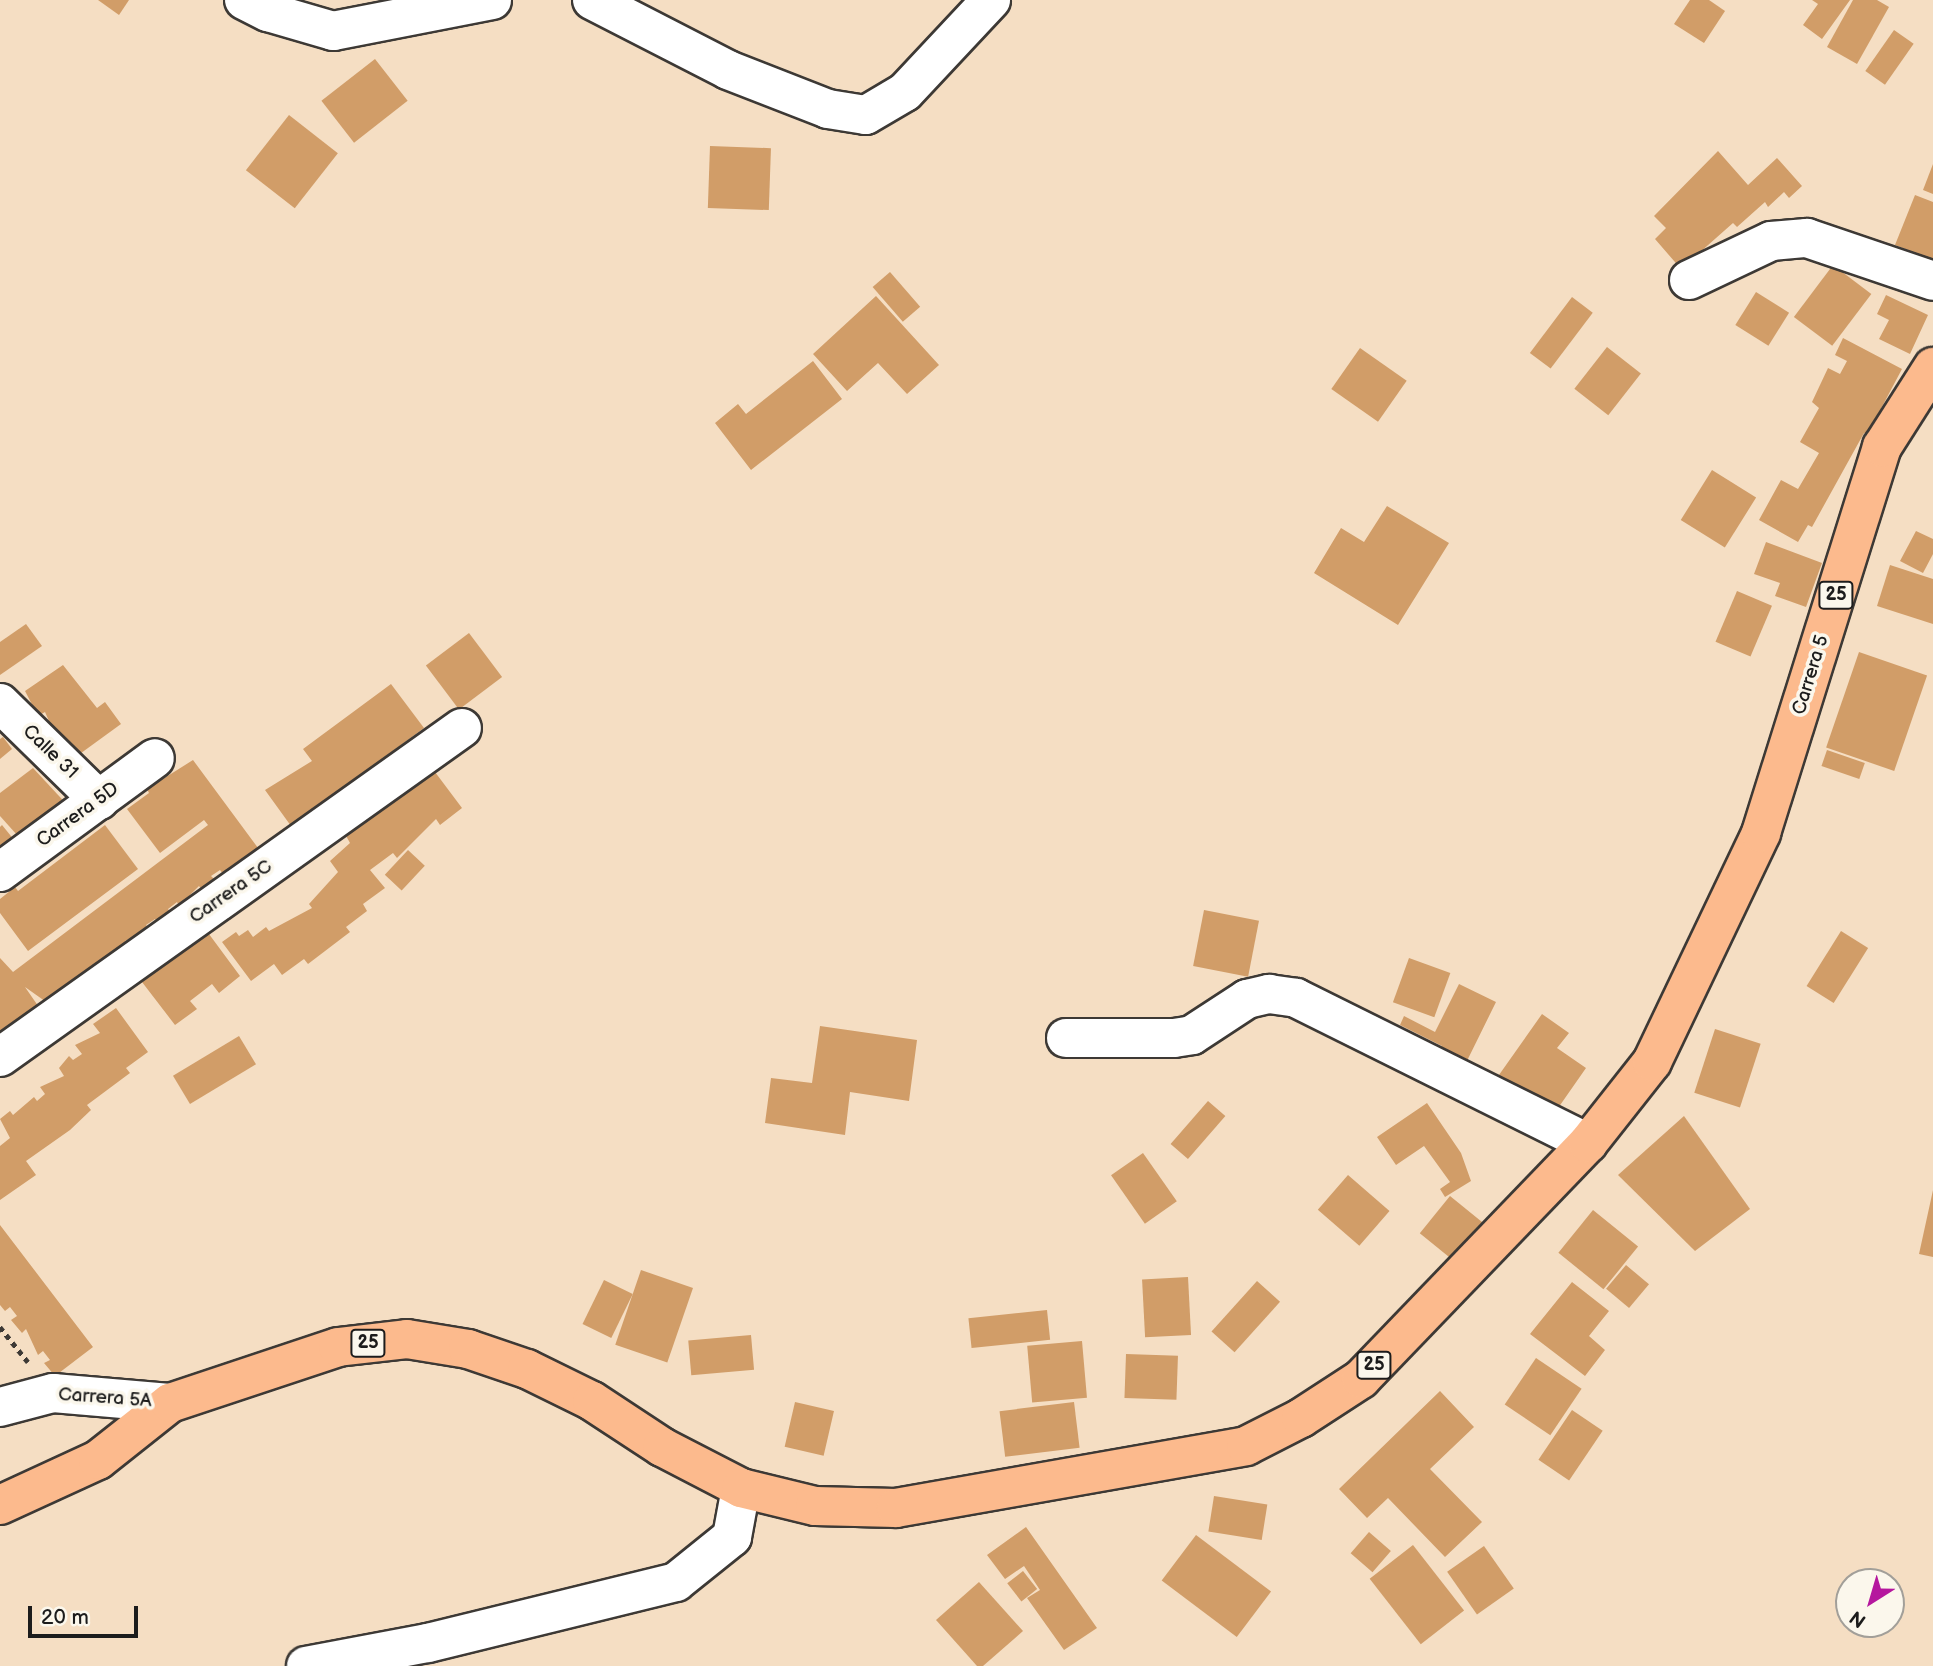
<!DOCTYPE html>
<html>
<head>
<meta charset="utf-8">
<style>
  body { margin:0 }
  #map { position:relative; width:1933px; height:1666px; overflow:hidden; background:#f5dec3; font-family:"Balsamiq Sans",sans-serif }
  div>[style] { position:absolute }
  .building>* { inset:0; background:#d19d68; transform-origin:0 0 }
  .path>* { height:4.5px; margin-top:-2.25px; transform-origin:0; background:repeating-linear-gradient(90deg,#3d3935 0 5px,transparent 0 10px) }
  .roads { filter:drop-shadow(2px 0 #3d3935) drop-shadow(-2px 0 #3d3935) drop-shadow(0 2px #3d3935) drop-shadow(0 -2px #3d3935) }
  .minor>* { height:38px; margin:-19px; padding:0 19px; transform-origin:19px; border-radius:19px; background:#fff }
  .primary>* { height:38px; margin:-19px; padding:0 19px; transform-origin:19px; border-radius:19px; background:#fcba8d }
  span { translate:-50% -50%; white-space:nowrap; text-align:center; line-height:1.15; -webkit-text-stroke:7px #fbf7ec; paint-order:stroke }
  .shield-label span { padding:2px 5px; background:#fbf7ec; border:2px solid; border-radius:5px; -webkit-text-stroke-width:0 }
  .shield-label { font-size:18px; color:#1c1c1c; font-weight:700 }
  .street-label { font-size:19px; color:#1c1c1c }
  .north { position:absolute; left:1835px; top:1568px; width:70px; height:70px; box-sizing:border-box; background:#fbf7ec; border:2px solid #a29f99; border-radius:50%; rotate:217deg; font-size:19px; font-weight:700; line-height:28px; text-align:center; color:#1c1c1c }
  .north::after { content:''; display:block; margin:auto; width:24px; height:32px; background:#b5179e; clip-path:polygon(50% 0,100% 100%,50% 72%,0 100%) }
  .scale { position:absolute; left:28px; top:1606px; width:110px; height:32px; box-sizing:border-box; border:4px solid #1c1c1c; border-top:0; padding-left:9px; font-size:21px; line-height:24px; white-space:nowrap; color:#1c1c1c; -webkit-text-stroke:5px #fbf7ec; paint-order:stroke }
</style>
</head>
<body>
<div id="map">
  <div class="building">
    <div style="clip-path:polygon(98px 0,129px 0,119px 15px)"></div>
    <div style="clip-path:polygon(1690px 0,1709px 0,1725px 11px,1704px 43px,1674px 24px)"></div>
    <div style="clip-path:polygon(1812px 0,1850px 0,1822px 39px,1803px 25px,1818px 4px)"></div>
    <div style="clip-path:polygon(1853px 0,1877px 0,1889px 7px,1857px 64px,1827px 47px)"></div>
    <div style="left:1894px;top:30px;width:24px;height:50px;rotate:35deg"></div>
    <div style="left:375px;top:59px;width:53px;height:68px;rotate:52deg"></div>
    <div style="left:289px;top:115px;width:62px;height:70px;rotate:38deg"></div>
    <div style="left:710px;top:146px;width:61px;height:62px;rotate:2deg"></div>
    <div style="clip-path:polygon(1718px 151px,1748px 185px,1777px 158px,1802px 186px,1789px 198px,1784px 192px,1768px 207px,1765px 202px,1737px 227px,1733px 223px,1681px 269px,1655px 239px,1666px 228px,1654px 216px)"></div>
    <div style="clip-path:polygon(1933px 164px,1933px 194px,1923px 190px)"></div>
    <div style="clip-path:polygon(1915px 195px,1933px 202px,1933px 260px,1895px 245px)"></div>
    <div style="left:1833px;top:265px;width:48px;height:65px;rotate:37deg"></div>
    <div style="left:890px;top:272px;width:46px;height:23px;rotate:49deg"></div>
    <div style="left:1756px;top:292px;width:39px;height:39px;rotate:32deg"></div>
    <div style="clip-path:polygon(1886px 295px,1928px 315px,1910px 354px,1879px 339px,1889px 320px,1877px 314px)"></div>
    <div style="clip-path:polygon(876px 296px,939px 365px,907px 394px,878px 363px,847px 391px,813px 354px)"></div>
    <div style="left:1572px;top:297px;width:26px;height:70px;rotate:37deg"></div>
    <div style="clip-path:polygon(1843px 338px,1902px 369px,1867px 435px,1864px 433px,1812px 527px,1808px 525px,1798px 542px,1759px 520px,1781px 480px,1798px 489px,1819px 453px,1800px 442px,1819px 408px,1812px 402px,1828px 368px,1840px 374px,1847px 361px,1835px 355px)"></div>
    <div style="left:1607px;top:347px;width:43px;height:53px;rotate:38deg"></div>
    <div style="left:1360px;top:348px;width:57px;height:50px;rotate:35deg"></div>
    <div style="clip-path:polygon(813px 361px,842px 399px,751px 470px,715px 423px,738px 404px,746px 414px)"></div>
    <div style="left:1712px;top:470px;width:52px;height:59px;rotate:32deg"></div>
    <div style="clip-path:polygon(1387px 506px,1449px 543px,1398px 625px,1314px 573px,1341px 528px,1364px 542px)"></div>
    <div style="clip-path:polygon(1916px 531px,1933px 539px,1933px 554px,1923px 573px,1900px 561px)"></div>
    <div style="clip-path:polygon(1766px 542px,1822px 563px,1806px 607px,1775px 596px,1780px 583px,1754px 574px)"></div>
    <div style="clip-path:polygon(1890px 565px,1933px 579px,1933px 624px,1877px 606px)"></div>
    <div style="left:1737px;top:591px;width:38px;height:55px;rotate:23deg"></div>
    <div style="clip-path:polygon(26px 624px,42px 646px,0 675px,0 642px)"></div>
    <div style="left:469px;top:633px;width:55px;height:54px;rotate:53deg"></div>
    <div style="left:1859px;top:652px;width:72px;height:101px;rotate:19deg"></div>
    <div style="clip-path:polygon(63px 665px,97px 708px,105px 702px,121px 724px,77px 756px,61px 733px,56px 737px,45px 712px,38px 716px,25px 691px)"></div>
    <div style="clip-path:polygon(391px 684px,424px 728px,291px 826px,265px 790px,312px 761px,303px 749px)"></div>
    <div style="clip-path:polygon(3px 737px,12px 749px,0 759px,0 739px)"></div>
    <div style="left:1827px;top:750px;width:40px;height:17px;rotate:19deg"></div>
    <div style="clip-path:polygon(193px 760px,258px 848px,223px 874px,220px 870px,211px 876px,215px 880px,202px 890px,199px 886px,179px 906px,177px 902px,168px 909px,171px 913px,158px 922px,155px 919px,146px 925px,149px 929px,125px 941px,128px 945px,114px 955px,112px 951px,103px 958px,106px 961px,93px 971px,90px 968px,71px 987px,68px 983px,49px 1004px,25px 987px,43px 1013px,0 1041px,0 958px,13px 972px,208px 825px,204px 820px,160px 853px,127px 809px,149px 793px,147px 789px)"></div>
    <div style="clip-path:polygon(429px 764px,462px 808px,440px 825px,436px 819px,397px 858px,393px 853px,370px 870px,385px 888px,363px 904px,367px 911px,346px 927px,350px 932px,308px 964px,304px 959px,282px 975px,274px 964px,251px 981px,222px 942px,236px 932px,239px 936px,248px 930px,253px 937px,266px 927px,269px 931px,312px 908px,309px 904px,338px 872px,330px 861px,350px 843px,345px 834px)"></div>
    <div style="clip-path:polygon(33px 768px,72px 810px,26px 845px,0 816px,0 793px)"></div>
    <div style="clip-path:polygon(2px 825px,19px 846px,0 861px,0 827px)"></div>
    <div style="clip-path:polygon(105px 825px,138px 869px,28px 951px,0 913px,0 899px,15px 887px,18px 891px)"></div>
    <div style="left:408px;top:850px;width:23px;height:34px;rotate:43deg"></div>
    <div style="left:1204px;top:910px;width:56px;height:57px;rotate:11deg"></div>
    <div style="clip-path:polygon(206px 930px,240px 976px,219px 993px,212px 984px,190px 1001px,197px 1009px,175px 1025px,142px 982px)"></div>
    <div style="left:1841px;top:931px;width:32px;height:65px;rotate:32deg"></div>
    <div style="left:1409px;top:958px;width:44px;height:47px;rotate:20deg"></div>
    <div style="clip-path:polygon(1459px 984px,1496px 1002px,1462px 1071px,1436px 1059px,1442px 1046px,1400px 1025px,1404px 1016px,1435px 1032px)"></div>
    <div style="clip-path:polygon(116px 1008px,148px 1052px,126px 1068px,130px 1073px,87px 1105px,91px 1110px,70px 1130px,26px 1161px,36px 1175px,0 1200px,0 1146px,10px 1138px,0 1119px,10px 1111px,13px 1115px,34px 1097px,37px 1101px,45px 1094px,40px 1087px,64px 1076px,59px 1068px,69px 1056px,73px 1060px,82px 1054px,75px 1045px,100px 1033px,93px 1024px)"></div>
    <div style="clip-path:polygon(1542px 1014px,1569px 1033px,1557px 1048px,1586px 1068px,1549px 1121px,1494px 1082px)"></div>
    <div style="clip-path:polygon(820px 1026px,917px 1040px,909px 1101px,850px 1092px,845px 1135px,765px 1123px,771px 1078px,812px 1083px)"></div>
    <div style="left:1715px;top:1029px;width:48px;height:67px;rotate:18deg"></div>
    <div style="left:239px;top:1036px;width:33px;height:77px;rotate:59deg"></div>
    <div style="left:1208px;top:1101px;width:23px;height:57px;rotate:41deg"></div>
    <div style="clip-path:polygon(1427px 1103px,1461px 1153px,1471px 1181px,1445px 1197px,1440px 1189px,1450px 1182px,1424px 1146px,1396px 1165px,1377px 1137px)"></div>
    <div style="clip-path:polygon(1684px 1116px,1750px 1209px,1695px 1251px,1618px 1175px)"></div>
    <div style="left:1143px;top:1153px;width:59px;height:39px;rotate:55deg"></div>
    <div style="left:1348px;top:1175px;width:55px;height:46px;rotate:41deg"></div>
    <div style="clip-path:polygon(1933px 1190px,1933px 1257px,1919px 1254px)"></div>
    <div style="left:1450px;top:1196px;width:46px;height:48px;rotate:39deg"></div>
    <div style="left:1593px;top:1210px;width:58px;height:55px;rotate:39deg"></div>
    <div style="clip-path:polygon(0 1225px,93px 1347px,55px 1376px,44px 1363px,50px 1360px,43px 1351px,38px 1355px,26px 1329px,22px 1333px,11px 1320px,17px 1316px,10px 1307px,5px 1311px,0 1305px)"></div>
    <div style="left:1626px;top:1265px;width:30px;height:31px;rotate:40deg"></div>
    <div style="left:641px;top:1270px;width:55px;height:79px;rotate:19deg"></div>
    <div style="left:1188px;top:1277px;width:58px;height:46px;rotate:87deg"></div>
    <div style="left:604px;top:1280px;width:32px;height:49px;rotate:26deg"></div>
    <div style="left:1257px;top:1281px;width:31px;height:68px;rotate:42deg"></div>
    <div style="clip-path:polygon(1572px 1282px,1609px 1311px,1589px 1336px,1605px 1350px,1585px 1376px,1530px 1334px)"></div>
    <div style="left:1047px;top:1310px;width:30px;height:79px;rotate:84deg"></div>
    <div style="left:751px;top:1335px;width:35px;height:63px;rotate:85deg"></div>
    <div style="left:1082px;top:1341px;width:57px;height:55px;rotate:85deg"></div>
    <div style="left:1126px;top:1354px;width:52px;height:44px;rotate:2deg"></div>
    <div style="left:1536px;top:1358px;width:55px;height:56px;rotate:34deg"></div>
    <div style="clip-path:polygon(1440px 1391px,1474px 1427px,1430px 1469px,1482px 1522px,1445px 1557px,1388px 1498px,1367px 1518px,1339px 1489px)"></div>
    <div style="left:795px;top:1402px;width:40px;height:46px;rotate:13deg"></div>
    <div style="left:1074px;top:1402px;width:46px;height:75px;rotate:83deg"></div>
    <div style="left:1572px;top:1410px;width:37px;height:60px;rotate:34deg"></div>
    <div style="left:1214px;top:1496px;width:54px;height:36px;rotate:9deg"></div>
    <div style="clip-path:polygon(1026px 1527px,1097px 1628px,1064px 1650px,1027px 1598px,1040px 1590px,1024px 1566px,1005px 1579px,987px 1555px)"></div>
    <div style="left:1369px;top:1532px;width:29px;height:28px;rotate:41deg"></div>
    <div style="left:1196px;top:1535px;width:94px;height:57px;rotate:37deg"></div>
    <div style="left:1413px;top:1545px;width:83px;height:55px;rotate:52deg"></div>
    <div style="left:1484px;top:1546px;width:52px;height:45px;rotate:55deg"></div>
    <div style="left:1023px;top:1571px;width:23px;height:20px;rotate:52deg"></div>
    <div style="clip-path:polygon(979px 1582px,1023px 1631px,983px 1666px,977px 1666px,936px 1620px)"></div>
  </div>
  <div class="path">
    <div style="left:0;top:1327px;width:45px;rotate:51.3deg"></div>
  </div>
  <div class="roads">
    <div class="minor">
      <div style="left:244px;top:0;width:27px;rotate:27deg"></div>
      <div style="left:268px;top:12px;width:68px;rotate:16.3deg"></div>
      <div style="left:333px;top:31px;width:162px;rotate:-11deg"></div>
      <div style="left:592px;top:0;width:153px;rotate:27.2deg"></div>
      <div style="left:728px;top:70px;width:107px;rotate:21.3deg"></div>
      <div style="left:828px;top:109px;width:38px;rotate:9deg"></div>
      <div style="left:866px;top:115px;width:45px;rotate:-30.5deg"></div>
      <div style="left:905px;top:92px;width:126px;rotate:-46.9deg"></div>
      <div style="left:1689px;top:280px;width:91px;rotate:-25.4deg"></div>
      <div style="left:1771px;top:241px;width:36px;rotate:-5deg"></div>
      <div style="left:1807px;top:238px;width:133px;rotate:18.8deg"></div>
      <div style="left:0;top:703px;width:139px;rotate:44.4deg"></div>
      <div style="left:0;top:872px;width:192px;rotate:-36.3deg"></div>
      <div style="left:1066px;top:1038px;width:108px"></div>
      <div style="left:1174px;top:1038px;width:18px;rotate:-9deg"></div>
      <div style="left:1192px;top:1035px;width:66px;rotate:-33.2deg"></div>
      <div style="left:1247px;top:999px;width:23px;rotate:-13deg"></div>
      <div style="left:1269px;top:994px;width:27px;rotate:8deg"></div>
      <div style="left:1296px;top:998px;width:326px;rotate:26.4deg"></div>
      <div style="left:0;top:1057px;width:567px;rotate:-35.46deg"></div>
      <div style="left:0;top:1407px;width:55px;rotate:-14.8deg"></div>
      <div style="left:53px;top:1393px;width:117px;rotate:4.9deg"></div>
      <div style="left:306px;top:1666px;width:124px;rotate:-10.7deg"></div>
      <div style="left:428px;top:1643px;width:255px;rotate:-13.8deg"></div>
      <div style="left:676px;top:1582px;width:72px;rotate:-38.8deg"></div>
      <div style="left:732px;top:1537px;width:50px;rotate:-79.6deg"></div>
    </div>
    <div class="primary">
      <div style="left:0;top:1505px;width:108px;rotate:-24.7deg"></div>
      <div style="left:98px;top:1460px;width:92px;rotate:-38.4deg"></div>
      <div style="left:170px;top:1403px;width:177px;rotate:-18.4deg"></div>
      <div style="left:338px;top:1347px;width:69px;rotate:-6.6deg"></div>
      <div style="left:407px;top:1339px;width:62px;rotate:9.3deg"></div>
      <div style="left:468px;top:1349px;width:62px;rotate:18.7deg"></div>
      <div style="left:527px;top:1369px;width:72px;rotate:26.2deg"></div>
      <div style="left:592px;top:1401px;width:84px;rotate:33.3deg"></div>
      <div style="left:662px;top:1447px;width:89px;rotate:27.4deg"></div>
      <div style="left:741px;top:1488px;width:76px;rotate:13.7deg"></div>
      <div style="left:815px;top:1506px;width:81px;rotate:1.4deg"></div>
      <div style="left:896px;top:1508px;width:355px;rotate:-10deg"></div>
      <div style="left:1246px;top:1446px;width:62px;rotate:-27deg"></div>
      <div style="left:1301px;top:1418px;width:72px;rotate:-33deg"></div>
      <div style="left:1361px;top:1379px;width:327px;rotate:-46.1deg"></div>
      <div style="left:1588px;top:1143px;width:103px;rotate:-51.7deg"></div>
      <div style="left:1652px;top:1062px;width:254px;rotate:-64.5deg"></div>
      <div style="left:1761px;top:833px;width:405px;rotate:-72.6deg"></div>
      <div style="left:1882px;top:447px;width:95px;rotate:-57.5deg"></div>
    </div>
  </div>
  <div class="shield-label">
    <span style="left:1836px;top:595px">25</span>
    <span style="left:368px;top:1343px">25</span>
    <span style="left:1374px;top:1365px">25</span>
  </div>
  <div class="street-label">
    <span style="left:1811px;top:675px;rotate:-73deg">Carrera 5</span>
    <span style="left:50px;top:752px;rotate:44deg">Calle 31</span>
    <span style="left:78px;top:815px;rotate:-36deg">Carrera 5D</span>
    <span style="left:231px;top:892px;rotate:-35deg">Carrera 5C</span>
    <span style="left:105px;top:1398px;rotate:4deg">Carrera 5A</span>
  </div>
  <div class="north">N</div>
  <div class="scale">20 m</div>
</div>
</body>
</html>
